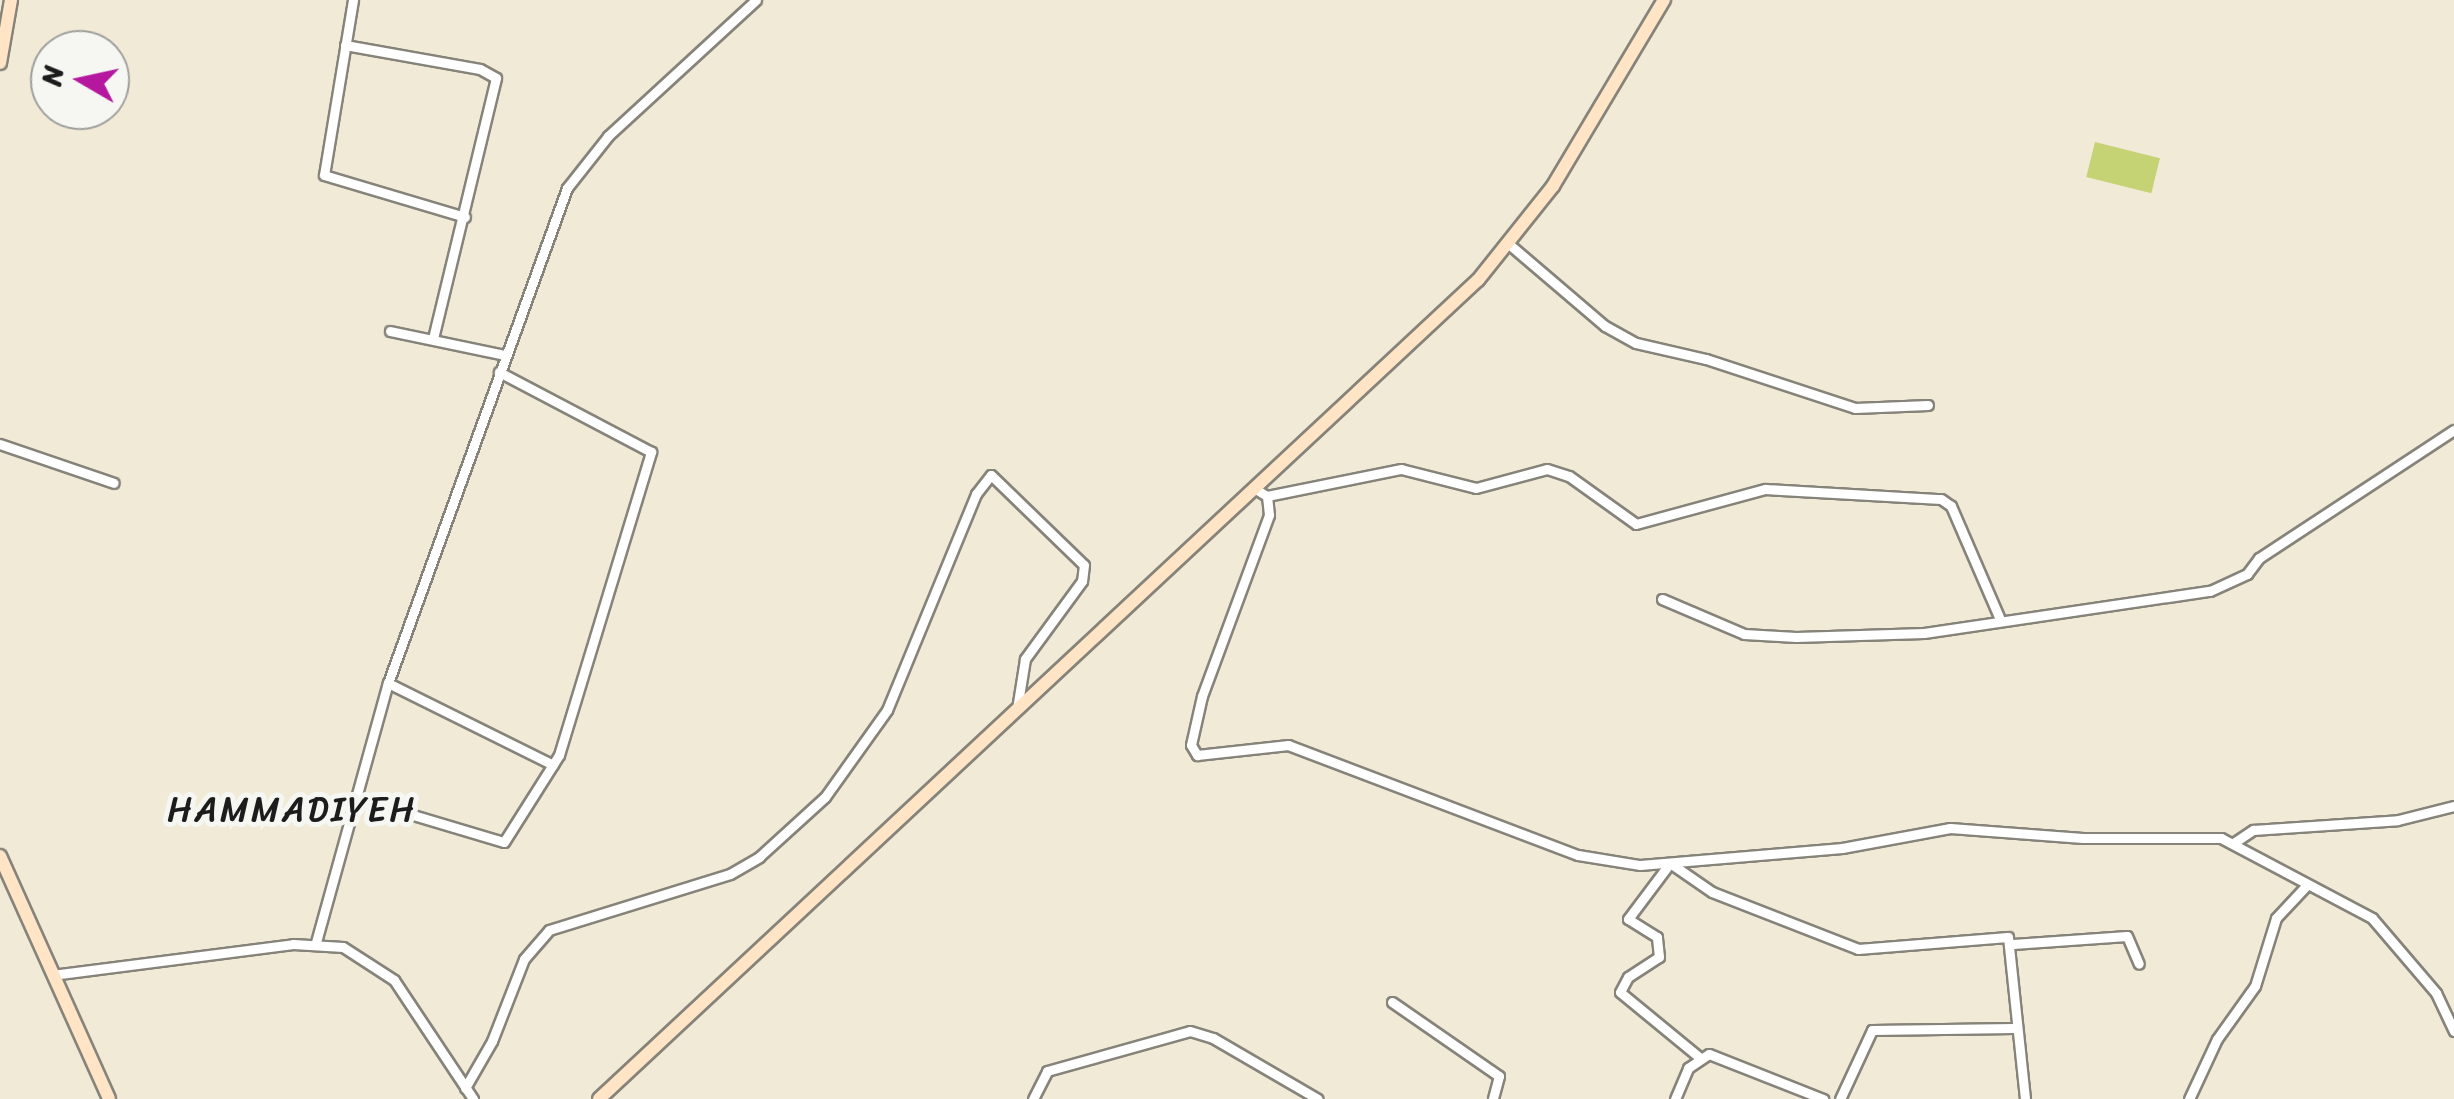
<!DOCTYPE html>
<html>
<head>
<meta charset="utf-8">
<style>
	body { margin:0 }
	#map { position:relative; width:2454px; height:1099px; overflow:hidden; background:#f1ead7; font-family:Sriracha,sans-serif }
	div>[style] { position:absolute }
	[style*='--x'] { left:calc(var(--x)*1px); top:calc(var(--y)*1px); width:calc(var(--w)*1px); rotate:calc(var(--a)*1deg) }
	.green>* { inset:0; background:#c6d375; transform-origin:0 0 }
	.roads { filter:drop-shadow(2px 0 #86837a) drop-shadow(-2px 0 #86837a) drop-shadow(0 2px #86837a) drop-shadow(0 -2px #86837a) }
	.street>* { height:9px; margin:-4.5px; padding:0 4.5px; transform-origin:4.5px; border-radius:4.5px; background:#fff }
	.secondary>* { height:12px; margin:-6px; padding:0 6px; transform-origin:6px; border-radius:6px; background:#ffe4c6 }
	span { translate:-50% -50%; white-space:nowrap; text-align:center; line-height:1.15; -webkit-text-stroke:10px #f6f6f2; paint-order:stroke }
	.quarter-label { font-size:35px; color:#1c1c1c; letter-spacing:2.5px }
	.north { position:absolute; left:30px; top:30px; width:100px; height:100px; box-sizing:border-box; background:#f6f6f2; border:2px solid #9f9f9c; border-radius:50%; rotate:279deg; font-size:28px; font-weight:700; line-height:40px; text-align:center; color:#1c1c1c }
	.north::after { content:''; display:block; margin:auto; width:35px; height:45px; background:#b5179e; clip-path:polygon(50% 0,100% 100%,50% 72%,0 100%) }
</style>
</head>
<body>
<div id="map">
	<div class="green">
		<i style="left:2095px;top:142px;width:67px;height:36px;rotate:14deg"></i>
	</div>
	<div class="roads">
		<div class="street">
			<i style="--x:353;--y:0;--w:177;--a:99.4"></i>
			<i style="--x:324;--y:175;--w:147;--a:16.6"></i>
			<i style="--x:345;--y:45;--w:137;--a:10.1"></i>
			<i style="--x:480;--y:69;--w:18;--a:29"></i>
			<i style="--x:496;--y:78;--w:268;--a:103.6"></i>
			<i style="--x:1510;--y:245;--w:125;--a:40.5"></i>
			<i style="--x:1605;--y:326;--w:35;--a:29"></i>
			<i style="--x:1636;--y:343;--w:72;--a:12.9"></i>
			<i style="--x:1706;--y:359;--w:157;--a:18.2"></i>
			<i style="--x:1855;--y:408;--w:73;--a:-2.4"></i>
			<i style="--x:390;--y:331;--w:117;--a:11.8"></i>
			<i style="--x:0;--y:444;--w:120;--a:18.9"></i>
			<i style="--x:1254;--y:488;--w:15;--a:32"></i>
			<i style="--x:1267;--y:496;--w:19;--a:84"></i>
			<i style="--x:1269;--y:515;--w:193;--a:110.3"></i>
			<i style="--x:1202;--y:696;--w:50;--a:102.7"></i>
			<i style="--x:1191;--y:745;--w:12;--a:59"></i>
			<i style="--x:1197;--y:755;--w:92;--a:-6.3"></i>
			<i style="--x:1288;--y:745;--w:310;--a:20.8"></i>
			<i style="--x:1578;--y:855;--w:63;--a:9.2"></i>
			<i style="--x:1640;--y:865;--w:203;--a:-4.8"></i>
			<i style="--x:1842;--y:848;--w:110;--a:-10.5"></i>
			<i style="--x:1950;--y:828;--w:133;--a:4.3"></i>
			<i style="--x:2083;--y:838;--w:138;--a:0"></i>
			<i style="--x:2221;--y:838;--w:171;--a:27.9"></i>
			<i style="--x:2372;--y:918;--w:99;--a:49.5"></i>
			<i style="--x:2436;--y:993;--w:42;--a:64.7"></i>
			<i style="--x:1267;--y:496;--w:137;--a:-11.4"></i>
			<i style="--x:1401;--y:469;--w:77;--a:14.2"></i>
			<i style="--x:1476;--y:488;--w:73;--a:-15"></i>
			<i style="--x:1547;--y:469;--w:23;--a:18"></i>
			<i style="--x:1569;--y:476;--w:82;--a:35.6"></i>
			<i style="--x:1636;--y:524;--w:134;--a:-15.2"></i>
			<i style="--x:1765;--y:489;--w:176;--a:3.3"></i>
			<i style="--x:1941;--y:499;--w:12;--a:35"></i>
			<i style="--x:1951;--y:506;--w:123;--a:66.6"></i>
			<i style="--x:1662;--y:599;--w:89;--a:23.1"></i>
			<i style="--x:1744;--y:634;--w:52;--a:3.3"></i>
			<i style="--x:1796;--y:637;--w:128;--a:-1.8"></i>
			<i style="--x:1924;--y:633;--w:289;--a:-8.4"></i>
			<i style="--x:2210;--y:591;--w:41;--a:-24.7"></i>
			<i style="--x:2247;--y:574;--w:20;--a:-53"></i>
			<i style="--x:2259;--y:558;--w:233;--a:-33.3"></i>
			<i style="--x:388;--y:683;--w:184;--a:26.4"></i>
			<i style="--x:356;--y:798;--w:154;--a:16.6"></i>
			<i style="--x:504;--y:842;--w:103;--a:-57.7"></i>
			<i style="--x:559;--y:755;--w:317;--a:-73.1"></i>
			<i style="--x:651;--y:452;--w:172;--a:-152.2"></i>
			<i style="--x:2235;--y:842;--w:22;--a:-34"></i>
			<i style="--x:2253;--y:830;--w:145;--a:-3.9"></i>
			<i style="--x:2398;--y:820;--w:58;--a:-14"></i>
			<i style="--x:316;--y:942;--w:269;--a:-74.5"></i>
			<i style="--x:388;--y:683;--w:526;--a:-70.12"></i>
			<i style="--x:567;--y:188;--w:66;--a:-51.7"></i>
			<i style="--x:608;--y:136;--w:201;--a:-42.6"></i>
			<i style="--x:2013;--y:944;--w:114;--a:-4"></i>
			<i style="--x:2127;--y:936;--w:30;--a:67"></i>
			<i style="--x:52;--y:975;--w:243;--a:-7.3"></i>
			<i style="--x:293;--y:944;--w:50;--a:3.4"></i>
			<i style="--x:343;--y:947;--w:61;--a:32.9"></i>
			<i style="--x:394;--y:980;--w:143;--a:56.4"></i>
			<i style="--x:1392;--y:1002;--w:130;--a:34.7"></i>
			<i style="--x:1499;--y:1076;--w:24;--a:105"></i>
			<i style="--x:1699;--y:1057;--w:102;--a:-140.6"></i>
			<i style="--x:1620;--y:992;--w:17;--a:-62"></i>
			<i style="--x:1628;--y:977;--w:37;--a:-33"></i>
			<i style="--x:1659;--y:957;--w:20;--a:-96"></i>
			<i style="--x:1657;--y:937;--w:34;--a:-148"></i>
			<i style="--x:1628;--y:919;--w:70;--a:-53.1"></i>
			<i style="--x:1670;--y:863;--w:51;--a:34.6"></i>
			<i style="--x:1712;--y:892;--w:157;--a:21.3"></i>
			<i style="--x:1858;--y:949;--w:150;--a:-4.6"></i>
			<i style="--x:2008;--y:937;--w:163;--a:84"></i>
			<i style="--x:465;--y:1088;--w:54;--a:-60.1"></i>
			<i style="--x:492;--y:1041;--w:88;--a:-68.7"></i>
			<i style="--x:524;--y:959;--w:38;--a:-49"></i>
			<i style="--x:549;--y:930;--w:189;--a:-17.2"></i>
			<i style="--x:730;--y:874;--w:34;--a:-30"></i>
			<i style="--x:759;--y:857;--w:89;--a:-42.3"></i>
			<i style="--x:825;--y:797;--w:107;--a:-54.5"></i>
			<i style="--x:887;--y:710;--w:234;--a:-67.6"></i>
			<i style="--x:976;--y:494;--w:24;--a:-52"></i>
			<i style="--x:991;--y:475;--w:129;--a:44.1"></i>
			<i style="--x:1084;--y:565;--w:16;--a:97"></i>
			<i style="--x:1082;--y:581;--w:97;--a:126.2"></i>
			<i style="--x:1025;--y:659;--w:51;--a:99.1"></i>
			<i style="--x:1033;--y:1099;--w:31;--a:-63"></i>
			<i style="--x:1047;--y:1071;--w:148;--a:-15.6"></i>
			<i style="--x:1190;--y:1031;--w:24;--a:17"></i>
			<i style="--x:1213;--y:1038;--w:121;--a:30.2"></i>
			<i style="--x:1675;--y:1099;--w:34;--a:-67"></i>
			<i style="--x:1688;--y:1068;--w:25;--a:-34"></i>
			<i style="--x:1709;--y:1054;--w:123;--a:21.5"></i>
			<i style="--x:1840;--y:1099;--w:76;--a:-65.1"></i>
			<i style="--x:1872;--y:1030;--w:142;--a:-0.8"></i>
			<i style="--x:2189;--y:1099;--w:66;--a:-65"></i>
			<i style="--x:2217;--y:1039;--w:65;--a:-54.4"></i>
			<i style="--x:2255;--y:986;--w:71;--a:-72.8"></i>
			<i style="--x:2276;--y:918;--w:42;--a:-46.9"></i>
		</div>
		<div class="secondary">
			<i style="--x:0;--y:63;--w:64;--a:-80.1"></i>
			<i style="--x:0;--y:856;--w:266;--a:65.8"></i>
			<i style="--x:599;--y:1099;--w:1201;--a:-42.98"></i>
			<i style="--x:1478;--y:280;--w:120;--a:-51.4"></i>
			<i style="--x:1553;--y:186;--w:217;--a:-59.2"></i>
		</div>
	</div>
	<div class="quarter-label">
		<span style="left:292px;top:809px">HAMMADIYEH</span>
	</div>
	<div class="north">N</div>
</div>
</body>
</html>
